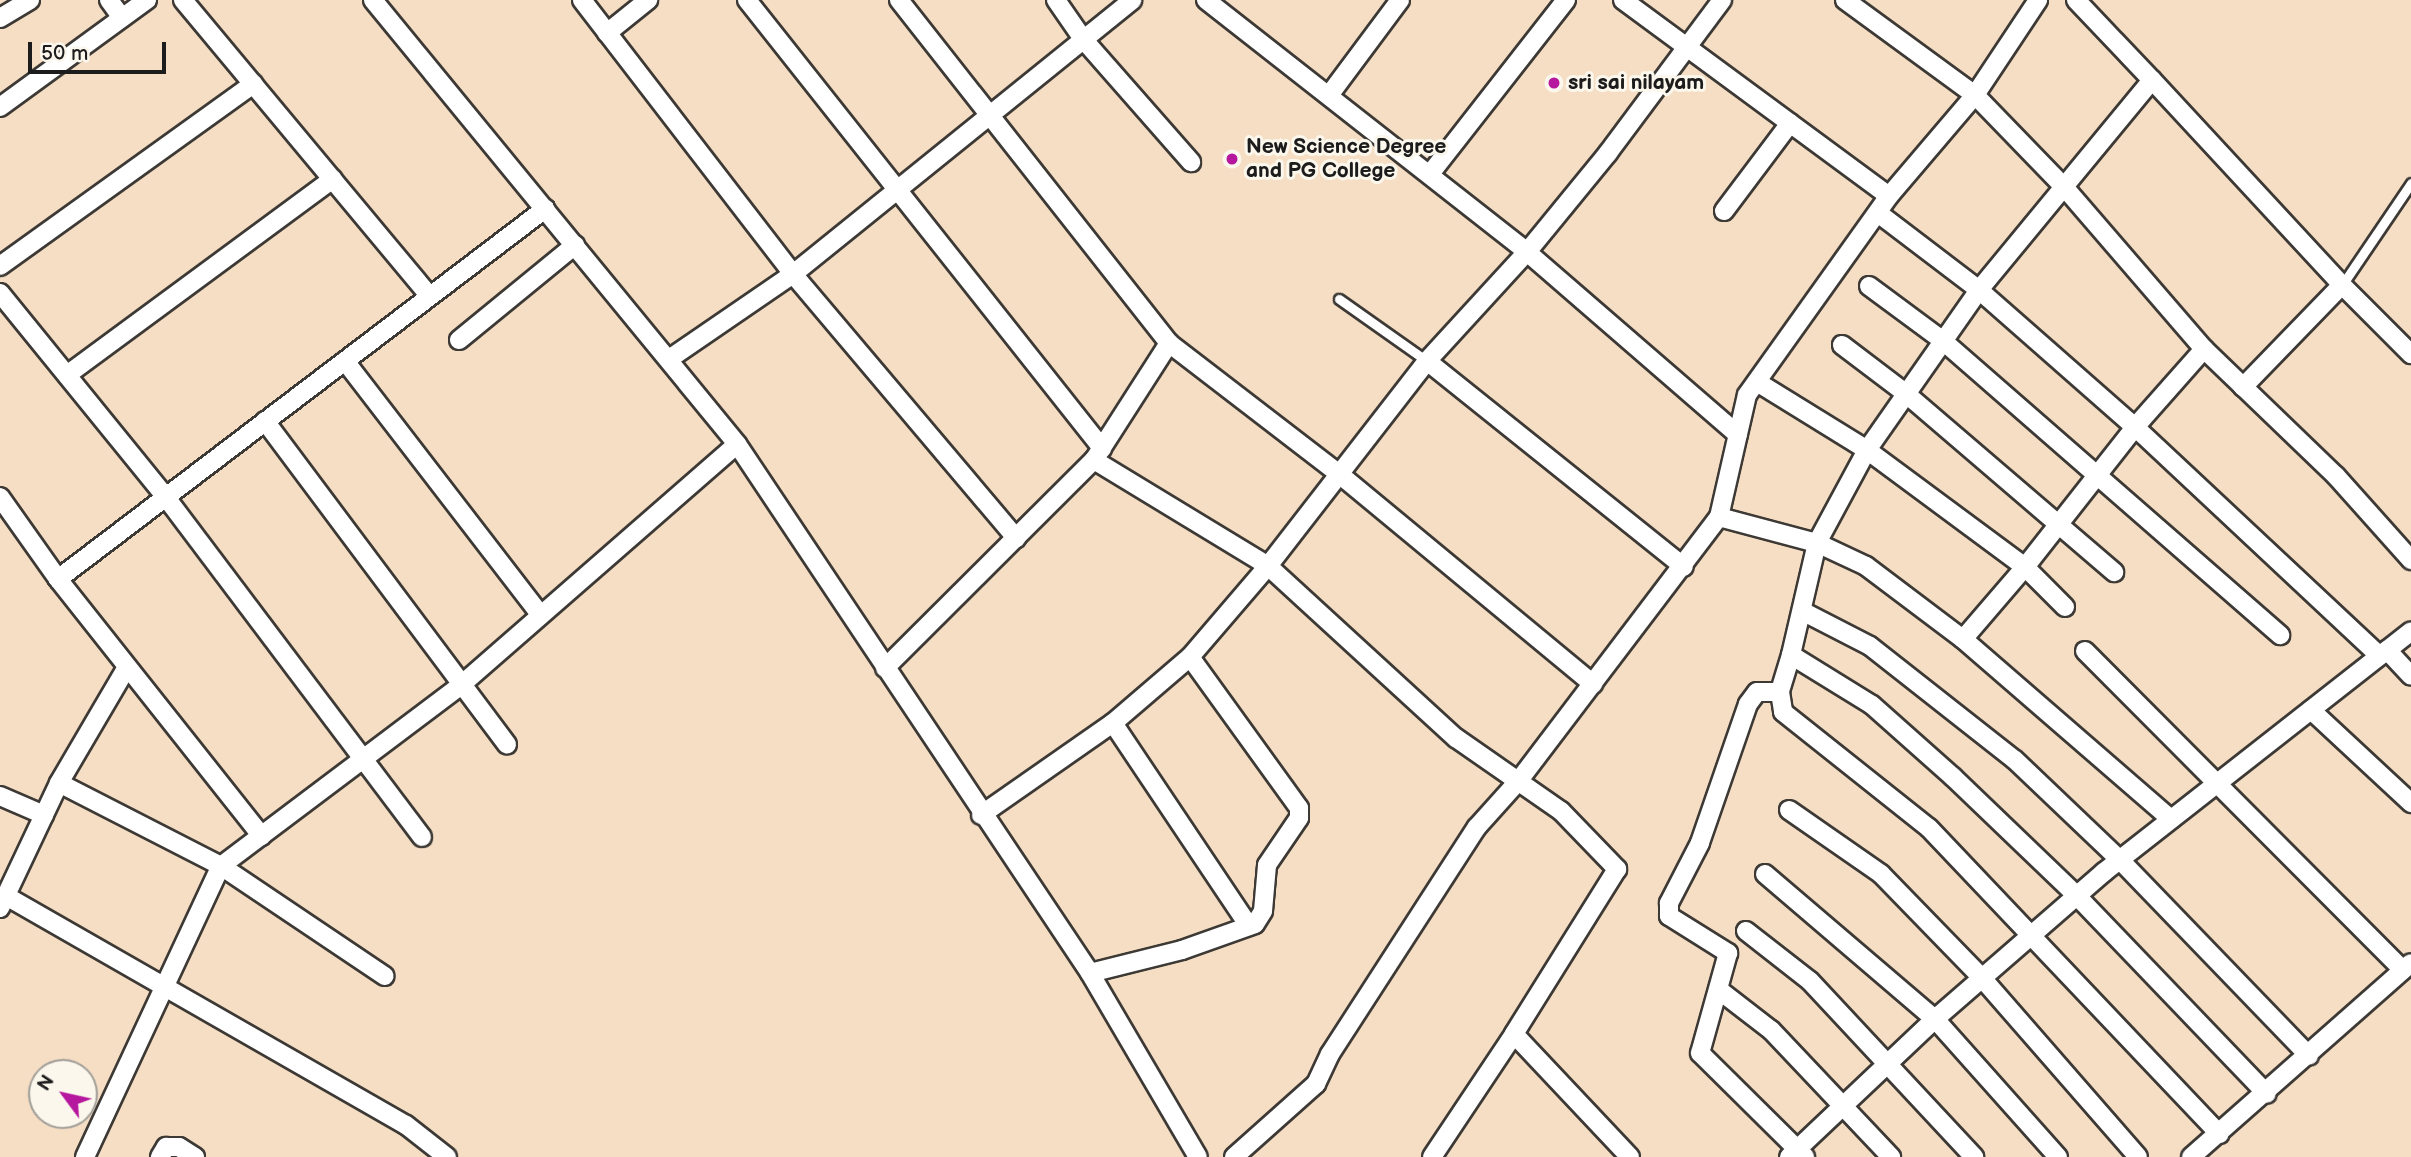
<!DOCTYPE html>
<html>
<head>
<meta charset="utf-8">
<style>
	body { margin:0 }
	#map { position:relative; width:2411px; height:1157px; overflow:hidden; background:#f5dec4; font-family:"Balsamiq Sans",sans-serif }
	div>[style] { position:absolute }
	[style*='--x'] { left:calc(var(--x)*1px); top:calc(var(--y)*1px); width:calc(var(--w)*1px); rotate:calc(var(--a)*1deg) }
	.roads { filter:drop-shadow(2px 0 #3d3935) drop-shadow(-2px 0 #3d3935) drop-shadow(0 2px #3d3935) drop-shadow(0 -2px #3d3935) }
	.service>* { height:9px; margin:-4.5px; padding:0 4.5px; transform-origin:4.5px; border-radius:4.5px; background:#fff }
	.minor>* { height:18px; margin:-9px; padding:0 9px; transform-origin:9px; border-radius:9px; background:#fff }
	.dots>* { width:19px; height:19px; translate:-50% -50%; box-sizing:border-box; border:4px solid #fbf7ec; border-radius:50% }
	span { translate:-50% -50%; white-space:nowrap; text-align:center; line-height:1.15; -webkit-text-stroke:6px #fbf7ec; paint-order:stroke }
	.poi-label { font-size:21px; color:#1c1c1c; font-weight:700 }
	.left { translate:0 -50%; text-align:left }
	.north { position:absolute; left:28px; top:1059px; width:70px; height:70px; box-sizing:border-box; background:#fbf7ec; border:2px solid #a29f99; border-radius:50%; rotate:303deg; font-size:19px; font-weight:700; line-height:28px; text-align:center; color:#1c1c1c }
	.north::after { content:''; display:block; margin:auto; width:24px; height:32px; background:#b5179e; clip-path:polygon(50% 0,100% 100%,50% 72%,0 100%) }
	.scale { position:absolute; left:28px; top:42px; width:138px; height:32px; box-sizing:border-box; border:4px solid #1c1c1c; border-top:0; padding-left:9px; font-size:21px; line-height:24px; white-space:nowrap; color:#1c1c1c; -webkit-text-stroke:5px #fbf7ec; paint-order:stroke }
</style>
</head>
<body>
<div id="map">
	<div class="roads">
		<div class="service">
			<i style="--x:2342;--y:285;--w:123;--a:-55.9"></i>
			<i style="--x:1339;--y:299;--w:108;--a:35.2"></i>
		</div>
		<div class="minor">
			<i style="--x:109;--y:0;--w:22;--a:54"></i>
			<i style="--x:183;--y:0;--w:384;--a:50.2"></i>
			<i style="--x:373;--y:0;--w:574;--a:50.65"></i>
			<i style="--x:737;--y:444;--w:636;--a:56.28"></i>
			<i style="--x:1090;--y:973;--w:213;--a:59.6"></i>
			<i style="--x:582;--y:0;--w:346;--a:52.4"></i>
			<i style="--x:793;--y:274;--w:346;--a:49.8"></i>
			<i style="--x:747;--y:0;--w:572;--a:51.61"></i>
			<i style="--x:899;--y:0;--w:437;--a:51.8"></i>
			<i style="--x:1169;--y:343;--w:213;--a:37.6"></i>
			<i style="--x:1338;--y:473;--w:331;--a:39.6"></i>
			<i style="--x:1056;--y:0;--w:47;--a:55.3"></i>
			<i style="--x:1083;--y:39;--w:164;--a:48.7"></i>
			<i style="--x:1206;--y:0;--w:408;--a:38.1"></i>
			<i style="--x:1527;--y:252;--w:279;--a:40.9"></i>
			<i style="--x:1623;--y:0;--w:330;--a:36.4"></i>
			<i style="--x:1889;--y:196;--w:133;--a:-49.6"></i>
			<i style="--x:1975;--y:95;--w:114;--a:-56.4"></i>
			<i style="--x:1845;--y:0;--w:161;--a:36.2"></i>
			<i style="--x:1975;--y:95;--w:129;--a:45.9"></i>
			<i style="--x:2065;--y:188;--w:213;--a:49.2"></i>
			<i style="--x:2204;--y:349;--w:183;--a:43.9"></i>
			<i style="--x:2336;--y:476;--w:113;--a:48.2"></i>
			<i style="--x:2076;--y:0;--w:110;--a:46.5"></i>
			<i style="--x:0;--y:18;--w:35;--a:-31"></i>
			<i style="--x:607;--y:33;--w:53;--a:-38.8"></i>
			<i style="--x:1330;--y:94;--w:117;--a:-53.3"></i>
			<i style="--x:0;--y:107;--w:182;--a:-36.1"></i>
			<i style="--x:1430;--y:174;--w:221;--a:-52"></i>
			<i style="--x:1724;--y:211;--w:110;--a:-53.1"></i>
			<i style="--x:1878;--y:213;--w:127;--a:37.3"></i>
			<i style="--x:1979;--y:290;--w:208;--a:41.3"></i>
			<i style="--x:2135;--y:427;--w:335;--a:43.1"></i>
			<i style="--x:0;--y:266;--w:312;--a:-35.7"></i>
			<i style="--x:2342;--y:285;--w:98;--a:45"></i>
			<i style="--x:1869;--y:286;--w:91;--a:36.5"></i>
			<i style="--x:1942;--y:340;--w:449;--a:41.1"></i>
			<i style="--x:0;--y:293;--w:262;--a:50.9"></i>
			<i style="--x:165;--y:496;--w:427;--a:53"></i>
			<i style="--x:459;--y:340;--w:150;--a:-39.3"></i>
			<i style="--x:1842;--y:345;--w:78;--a:37.2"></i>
			<i style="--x:1904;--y:392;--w:277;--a:40.6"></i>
			<i style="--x:669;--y:359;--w:150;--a:-34.4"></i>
			<i style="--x:793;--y:274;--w:436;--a:-38.9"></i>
			<i style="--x:345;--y:361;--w:319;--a:52.4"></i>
			<i style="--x:1427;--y:361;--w:329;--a:38.7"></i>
			<i style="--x:67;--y:375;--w:330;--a:-36.4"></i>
			<i style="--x:1757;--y:382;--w:129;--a:31.7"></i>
			<i style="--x:1867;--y:450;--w:197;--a:36.5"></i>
			<i style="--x:2025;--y:567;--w:95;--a:130.7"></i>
			<i style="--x:1963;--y:639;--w:275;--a:40.9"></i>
			<i style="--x:2243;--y:387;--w:142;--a:-45.9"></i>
			<i style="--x:2342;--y:285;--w:280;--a:-132.8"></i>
			<i style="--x:2152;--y:80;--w:272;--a:129.5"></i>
			<i style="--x:1979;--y:290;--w:195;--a:125"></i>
			<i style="--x:1867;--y:450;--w:106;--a:118.3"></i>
			<i style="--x:1817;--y:543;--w:115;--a:103.1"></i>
			<i style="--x:1791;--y:655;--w:95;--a:31.7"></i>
			<i style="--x:1872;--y:705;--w:108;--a:41.6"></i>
			<i style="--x:1953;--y:777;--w:172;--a:43.8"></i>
			<i style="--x:2077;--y:896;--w:274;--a:46.2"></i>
			<i style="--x:265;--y:421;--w:404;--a:53.2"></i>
			<i style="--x:1094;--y:460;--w:204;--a:31.3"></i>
			<i style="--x:1268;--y:566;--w:255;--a:42.5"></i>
			<i style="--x:1456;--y:738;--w:128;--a:34.8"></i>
			<i style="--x:1561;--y:811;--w:81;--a:46"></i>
			<i style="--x:1617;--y:869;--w:195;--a:122"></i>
			<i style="--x:0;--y:497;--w:100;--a:54.7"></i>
			<i style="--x:58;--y:579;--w:328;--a:51.6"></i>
			<i style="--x:1719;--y:517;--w:101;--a:14.9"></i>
			<i style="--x:1817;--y:543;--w:54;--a:25.1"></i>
			<i style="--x:1866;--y:566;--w:121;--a:37"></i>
			<i style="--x:58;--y:579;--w:612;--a:-37.23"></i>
			<i style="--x:2065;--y:607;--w:57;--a:-135"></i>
			<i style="--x:2025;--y:567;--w:178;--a:-51.8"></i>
			<i style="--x:2135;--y:427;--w:104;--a:-48.5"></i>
			<i style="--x:1802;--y:611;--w:76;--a:27.2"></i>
			<i style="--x:1870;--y:646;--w:184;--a:38.2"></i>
			<i style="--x:2015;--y:760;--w:145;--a:43.6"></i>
			<i style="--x:2120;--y:860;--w:272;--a:46"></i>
			<i style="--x:2387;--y:650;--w:35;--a:47"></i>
			<i style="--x:2085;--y:651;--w:450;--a:45.1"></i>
			<i style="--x:1791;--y:655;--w:39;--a:107"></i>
			<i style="--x:1780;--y:692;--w:20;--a:81"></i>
			<i style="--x:1783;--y:712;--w:186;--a:38.5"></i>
			<i style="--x:1929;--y:828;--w:422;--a:46.5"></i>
			<i style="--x:885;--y:668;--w:295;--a:-44.9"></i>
			<i style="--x:1094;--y:460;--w:139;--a:-57.3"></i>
			<i style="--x:1780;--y:692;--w:23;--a:180"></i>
			<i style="--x:1757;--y:692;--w:15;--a:127"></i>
			<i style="--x:1748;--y:704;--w:147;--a:109.1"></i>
			<i style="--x:1700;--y:843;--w:68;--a:117.3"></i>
			<i style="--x:1669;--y:903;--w:13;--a:90"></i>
			<i style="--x:1669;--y:916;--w:70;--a:32.1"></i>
			<i style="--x:1728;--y:953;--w:104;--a:105.6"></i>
			<i style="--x:1700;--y:1053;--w:148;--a:44.7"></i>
			<i style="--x:2311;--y:710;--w:137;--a:42.9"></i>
			<i style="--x:1113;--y:723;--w:244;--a:56.2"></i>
			<i style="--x:59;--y:783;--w:182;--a:27.1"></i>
			<i style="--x:221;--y:866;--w:197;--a:33.9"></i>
			<i style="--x:0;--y:796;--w:48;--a:23.4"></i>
			<i style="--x:1789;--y:810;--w:112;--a:34.8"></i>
			<i style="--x:1881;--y:874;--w:145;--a:45.8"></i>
			<i style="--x:1982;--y:978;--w:237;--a:48.9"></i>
			<i style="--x:981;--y:815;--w:161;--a:-34.9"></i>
			<i style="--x:1113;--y:723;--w:101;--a:-40.6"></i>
			<i style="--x:1190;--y:657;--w:120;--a:-49.4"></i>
			<i style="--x:1268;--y:566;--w:259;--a:-52.2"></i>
			<i style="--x:1427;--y:361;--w:148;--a:-47.5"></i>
			<i style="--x:1527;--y:252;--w:128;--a:-50.7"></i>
			<i style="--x:1608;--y:153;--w:191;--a:-53.3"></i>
			<i style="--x:1765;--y:874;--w:223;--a:40.5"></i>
			<i style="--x:1935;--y:1019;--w:185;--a:48.3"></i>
			<i style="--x:6;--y:896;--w:461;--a:29.8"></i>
			<i style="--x:406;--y:1125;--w:52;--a:38"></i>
			<i style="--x:0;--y:908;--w:138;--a:-64.7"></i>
			<i style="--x:59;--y:783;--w:134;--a:-59.6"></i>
			<i style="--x:1746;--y:931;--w:81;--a:38"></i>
			<i style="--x:1810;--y:981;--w:241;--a:47"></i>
			<i style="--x:1090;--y:973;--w:95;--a:-14"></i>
			<i style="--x:1182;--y:950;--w:77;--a:-19.6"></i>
			<i style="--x:1255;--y:924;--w:15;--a:-58"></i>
			<i style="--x:1263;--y:911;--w:46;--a:-85"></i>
			<i style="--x:1267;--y:865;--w:57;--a:-55.8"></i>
			<i style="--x:1299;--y:818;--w:10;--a:-90"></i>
			<i style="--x:1299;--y:808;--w:186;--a:-125.8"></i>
			<i style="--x:1719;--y:990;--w:66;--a:37.6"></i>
			<i style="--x:1771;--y:1030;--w:175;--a:46.6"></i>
			<i style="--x:85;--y:1157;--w:321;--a:-65"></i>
			<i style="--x:221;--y:866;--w:301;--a:-37"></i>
			<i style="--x:461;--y:685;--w:366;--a:-41.1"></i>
			<i style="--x:160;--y:1157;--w:12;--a:-59"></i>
			<i style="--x:166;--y:1147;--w:13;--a:0"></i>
			<i style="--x:179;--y:1147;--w:19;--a:32"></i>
			<i style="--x:1234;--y:1157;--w:110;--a:-41.7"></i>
			<i style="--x:1316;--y:1084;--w:33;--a:-65"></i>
			<i style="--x:1330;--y:1054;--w:270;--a:-57.1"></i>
			<i style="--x:1477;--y:827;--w:64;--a:-48.1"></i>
			<i style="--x:1520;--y:779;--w:329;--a:-52.8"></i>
			<i style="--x:1719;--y:517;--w:125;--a:-77.1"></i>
			<i style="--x:1747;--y:395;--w:244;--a:-54.5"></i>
			<i style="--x:1432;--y:1157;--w:148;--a:-56.3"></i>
			<i style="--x:1514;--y:1034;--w:169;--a:46.7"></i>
			<i style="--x:1789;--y:1157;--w:201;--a:-43.4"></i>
			<i style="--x:1935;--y:1019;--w:224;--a:-41"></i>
			<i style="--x:2104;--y:872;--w:390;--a:-38.1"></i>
			<i style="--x:2191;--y:1157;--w:293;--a:-41.4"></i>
		</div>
	</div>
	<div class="dots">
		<i style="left:1554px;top:83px;background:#b5179e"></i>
		<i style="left:1232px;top:159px;background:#b5179e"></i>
	</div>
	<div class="poi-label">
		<span class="left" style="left:1568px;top:83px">sri sai nilayam</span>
		<span class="left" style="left:1246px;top:159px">New Science Degree<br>and PG College</span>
	</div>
	<div class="north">N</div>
	<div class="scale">50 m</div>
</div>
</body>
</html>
